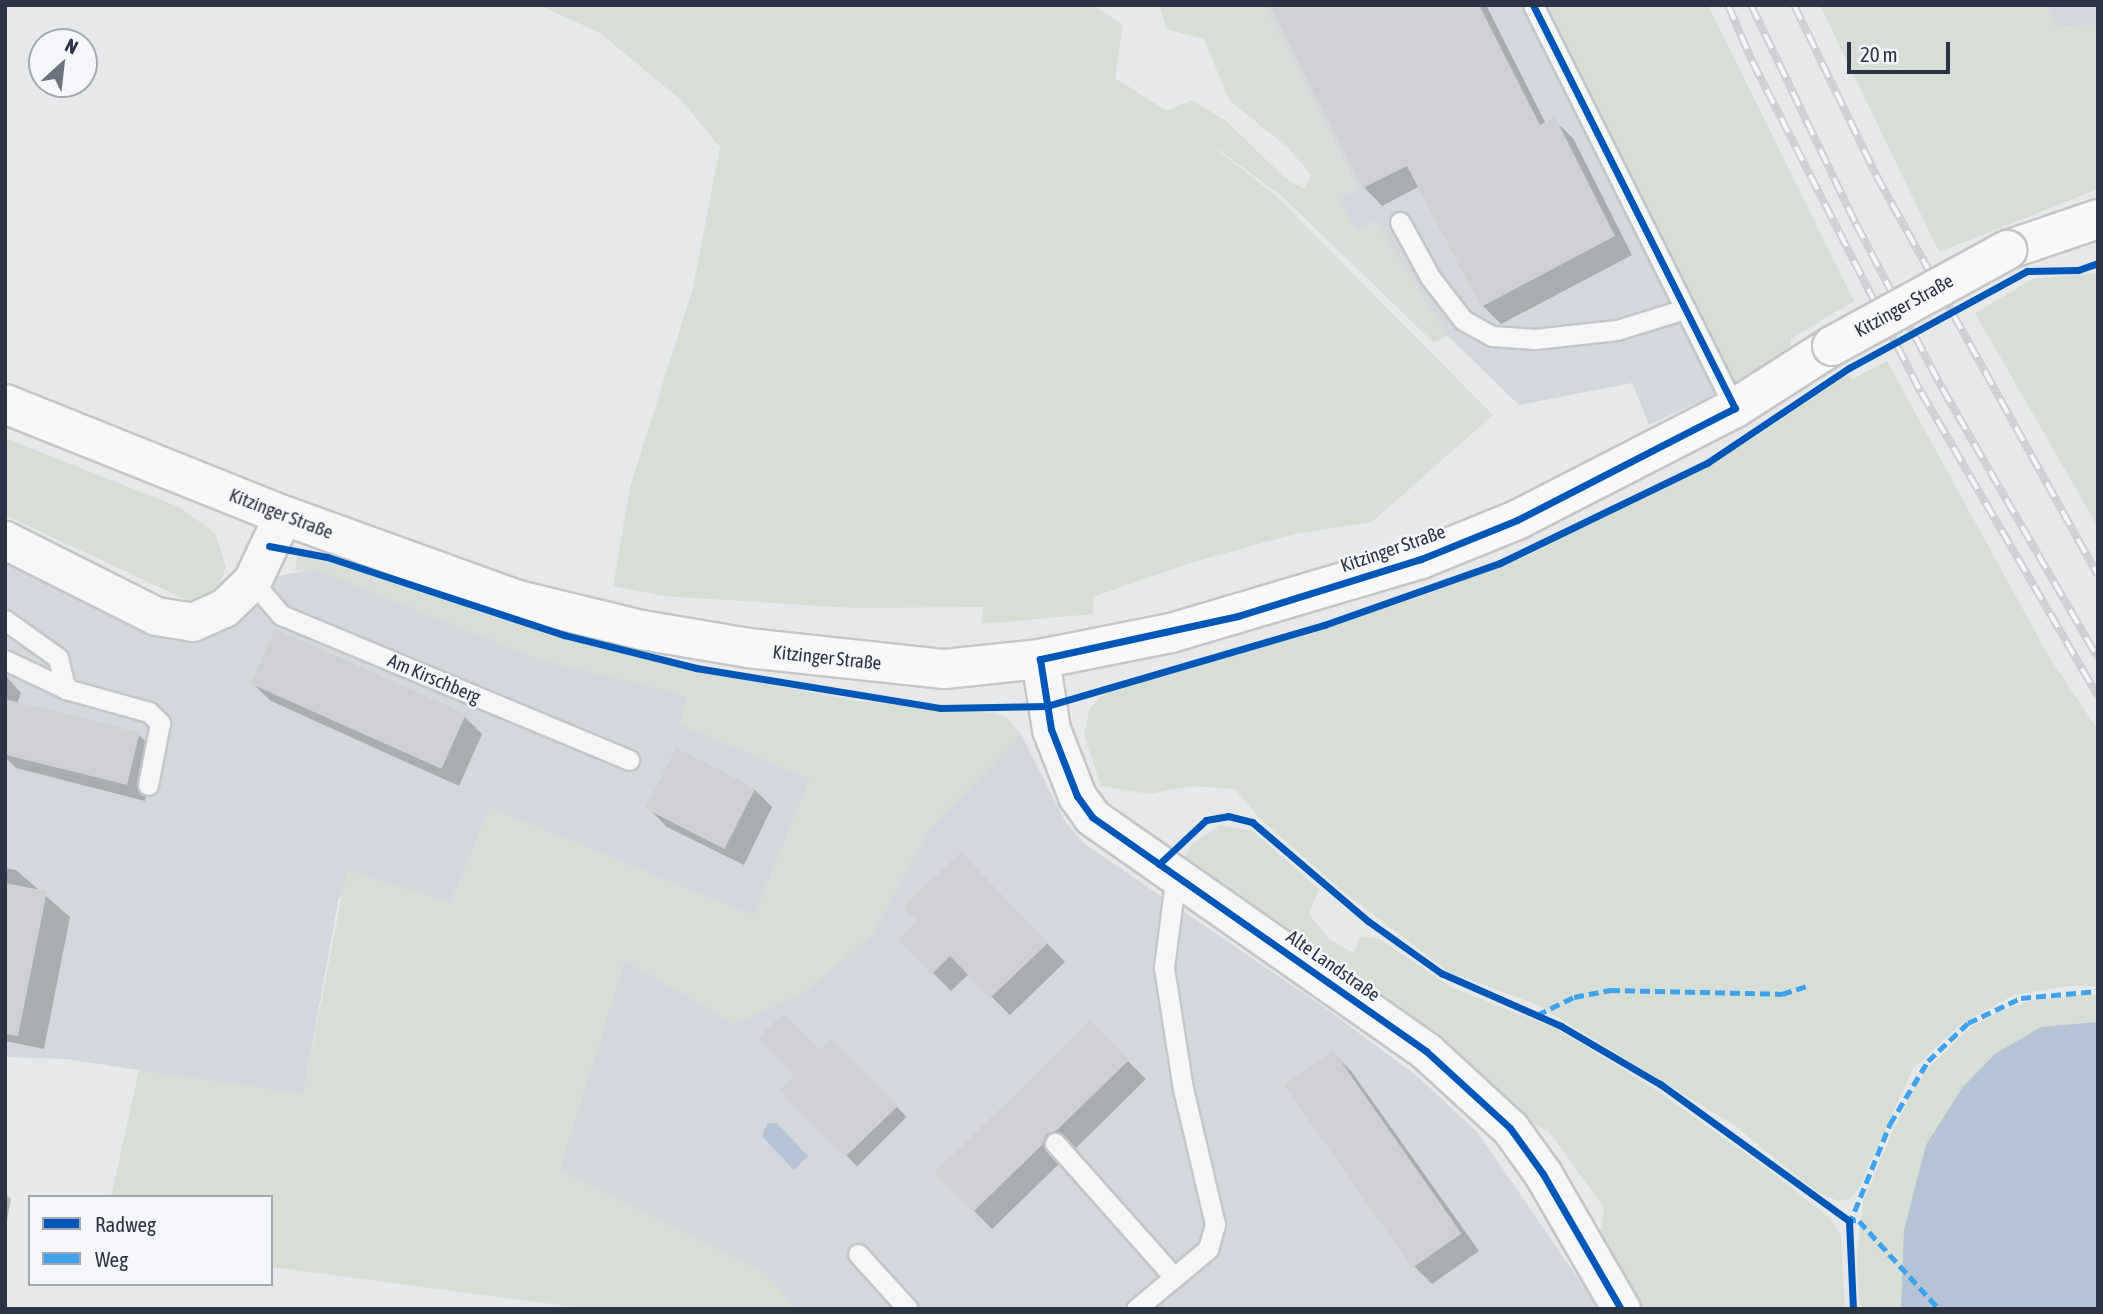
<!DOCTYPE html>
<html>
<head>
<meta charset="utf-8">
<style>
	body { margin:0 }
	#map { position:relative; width:2103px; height:1314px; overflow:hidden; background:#e6e8ea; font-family:"Asap Condensed",sans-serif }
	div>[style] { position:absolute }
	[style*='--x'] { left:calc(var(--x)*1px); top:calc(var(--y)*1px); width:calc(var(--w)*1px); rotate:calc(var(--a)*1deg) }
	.built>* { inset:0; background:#d4d7dd }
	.green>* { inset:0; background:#d6ded6 }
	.water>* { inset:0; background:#b4c4d5 }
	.shadow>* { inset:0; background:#0003; transform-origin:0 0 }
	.building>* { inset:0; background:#ced0d3; transform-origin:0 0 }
	.roads { filter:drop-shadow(2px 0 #c4c6c8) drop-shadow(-2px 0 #c4c6c8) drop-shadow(0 2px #c4c6c8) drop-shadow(0 -2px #c4c6c8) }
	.lane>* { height:19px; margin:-9.5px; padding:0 9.5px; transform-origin:9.5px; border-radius:9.5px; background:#f5f6f7 }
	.street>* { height:37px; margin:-18.5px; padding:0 18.5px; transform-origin:18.5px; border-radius:18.5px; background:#f5f6f7 }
	.secondary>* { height:38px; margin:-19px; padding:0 19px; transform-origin:19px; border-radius:19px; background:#f8f8f8 }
	.rail>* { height:8px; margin-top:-4px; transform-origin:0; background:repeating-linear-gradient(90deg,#f4f6f9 0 16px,#cecfd2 0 32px); box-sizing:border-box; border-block:2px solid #cecfd2 }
	.bridges { filter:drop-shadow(2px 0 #c4c6c8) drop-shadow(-2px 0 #c4c6c8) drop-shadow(0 2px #c4c6c8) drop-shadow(0 -2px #c4c6c8) }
	.secondary-bridge>* { height:38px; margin:-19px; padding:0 19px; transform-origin:19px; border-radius:19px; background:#f8f8f8 }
	.quiet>* { height:5px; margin-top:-2.5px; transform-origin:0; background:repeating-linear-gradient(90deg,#3ea3ec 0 10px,transparent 0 15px) }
	.cycleway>* { height:7px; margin:-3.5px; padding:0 3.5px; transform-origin:3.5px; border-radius:3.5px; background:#0057b8 }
	span { translate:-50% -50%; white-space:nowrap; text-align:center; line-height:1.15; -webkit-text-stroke:5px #f4f6f9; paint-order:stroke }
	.street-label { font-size:19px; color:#2b3445 }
	.frame { position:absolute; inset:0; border:7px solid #2b3445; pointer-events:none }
	.legend { position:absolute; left:28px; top:1195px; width:245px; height:91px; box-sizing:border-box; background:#f4f6f9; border:2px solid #a4a8b1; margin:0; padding:9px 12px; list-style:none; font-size:21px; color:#2b3445 }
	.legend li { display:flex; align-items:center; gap:14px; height:35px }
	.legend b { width:35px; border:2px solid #a4a8b1 }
	.north { position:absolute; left:28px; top:28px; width:70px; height:70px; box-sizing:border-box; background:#f4f6f9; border:2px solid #a4a8b1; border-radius:50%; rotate:27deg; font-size:19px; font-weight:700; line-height:28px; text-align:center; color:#2b3445 }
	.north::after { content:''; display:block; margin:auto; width:24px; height:32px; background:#6c737f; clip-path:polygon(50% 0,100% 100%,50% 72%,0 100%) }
	.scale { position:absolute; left:1847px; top:42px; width:103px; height:32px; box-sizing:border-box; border:4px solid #2b3445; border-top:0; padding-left:9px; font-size:21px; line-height:24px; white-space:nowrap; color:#2b3445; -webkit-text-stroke:5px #f4f6f9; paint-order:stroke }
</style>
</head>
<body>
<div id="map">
	<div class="built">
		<i style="clip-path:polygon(1264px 5px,1526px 5px,1720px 392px,1649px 425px,1632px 383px,1519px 405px,1448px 336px,1375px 221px,1357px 231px,1338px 199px,1357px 188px)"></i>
		<i style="clip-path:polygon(2046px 5px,2098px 5px,2098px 25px,2055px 27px)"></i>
		<i style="clip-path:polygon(5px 533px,189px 610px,254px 581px,314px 569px,688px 697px,680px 724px,810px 779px,754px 916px,490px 808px,451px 902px,339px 897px,303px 1095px,66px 1059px,5px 1057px)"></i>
		<i style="clip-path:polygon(1021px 734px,1066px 823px,1086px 845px,1321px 1005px,1417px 1076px,1478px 1133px,1599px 1309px,798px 1309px,764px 1272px,559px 1169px,625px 960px,735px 1024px,872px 935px,928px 830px)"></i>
	</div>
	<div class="green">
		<i style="clip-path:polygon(539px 5px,1093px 5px,1123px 25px,1115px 78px,1167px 111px,1192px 100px,1226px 121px,1284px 177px,1304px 189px,1311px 175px,1288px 148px,1229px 100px,1204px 39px,1166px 29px,1160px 5px,1264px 5px,1357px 189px,1339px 200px,1357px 230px,1375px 221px,1448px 336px,1434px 343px,1282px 196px,1198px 135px,1276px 196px,1493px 415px,1372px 522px,1295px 534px,1190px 563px,1093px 597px,1093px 614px,981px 624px,983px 607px,855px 608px,663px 596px,613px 586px,630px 487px,693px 288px,720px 147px,680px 99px,600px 33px)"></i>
		<i style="clip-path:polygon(1537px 5px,1708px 5px,1854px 301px,1791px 339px,1791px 349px,1730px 387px)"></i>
		<i style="clip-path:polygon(1820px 5px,2046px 5px,2055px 27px,2098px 25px,2098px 189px,1939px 252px)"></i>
		<i style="clip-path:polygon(2098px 273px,2098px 527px,1975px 313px,2033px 279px)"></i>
		<i style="clip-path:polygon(1887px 361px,2049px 657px,2098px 730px,2098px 987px,2075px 985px,2014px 995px,1962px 1023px,1912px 1070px,1858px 1190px,1849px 1199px,1838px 1201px,1815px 1191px,1734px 1125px,1538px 1005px,1449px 972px,1345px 893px,1260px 819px,1235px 789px,1192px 786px,1149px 794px,1101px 786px,1084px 735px,1089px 710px,1101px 696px,1139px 680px,1408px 601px,1525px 557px,1749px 441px,1846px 375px,1853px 379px)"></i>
		<i style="clip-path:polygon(5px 438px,179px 507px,215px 533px,226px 567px,216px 593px,205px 599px,187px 600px,5px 515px)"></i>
		<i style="clip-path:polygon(298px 554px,328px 557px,561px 637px,697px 671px,859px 701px,992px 713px,1006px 717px,1021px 734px,928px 830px,872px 935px,805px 992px,735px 1024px,625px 961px,560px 1169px,764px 1272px,798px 1309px,590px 1309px,271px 1267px,271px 1197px,111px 1197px,139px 1070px,303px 1094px,347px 870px,451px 902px,490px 808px,754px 916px,810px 779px,679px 724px,688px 696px,537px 659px,314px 569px,295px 571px)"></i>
		<i style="clip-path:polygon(1220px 825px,1253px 831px,1319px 889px,1309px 914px,1330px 940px,1354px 953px,1360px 936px,1379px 939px,1453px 988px,1557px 1029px,1653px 1088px,1769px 1170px,1830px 1218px,1841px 1236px,1845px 1309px,1638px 1309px,1599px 1244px,1604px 1208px,1548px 1130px,1510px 1118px,1184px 859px,1192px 844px)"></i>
		<i style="clip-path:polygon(2089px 994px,2098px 995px,2098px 1309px,1860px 1309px,1857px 1256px,1863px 1201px,1895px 1126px,1923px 1073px,1972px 1026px,2003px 1010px,2028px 1001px)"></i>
	</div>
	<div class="water">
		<i style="clip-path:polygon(2098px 1022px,2098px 1309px,1901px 1309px,1904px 1230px,1926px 1145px,1962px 1088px,1995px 1054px,2041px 1027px)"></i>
		<i style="clip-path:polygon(777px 1123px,808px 1156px,794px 1170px,762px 1136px,767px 1124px)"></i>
	</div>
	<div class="shadow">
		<i style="clip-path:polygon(1272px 5px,1486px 5px,1546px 124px,1554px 120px,1573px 138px,1632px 255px,1501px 324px,1483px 306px,1420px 186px,1382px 206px,1364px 187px)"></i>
		<i style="clip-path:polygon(5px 675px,21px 693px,17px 704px,139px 735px,157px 753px,145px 801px,16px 768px,5px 757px)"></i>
		<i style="clip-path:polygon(252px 683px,464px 716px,482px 734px,459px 786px,271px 701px)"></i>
		<i style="clip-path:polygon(754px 789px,772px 807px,744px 865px,667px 827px,649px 809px)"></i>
		<i style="clip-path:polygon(5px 868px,16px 870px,70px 917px,44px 1049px,5px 1041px)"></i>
		<i style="clip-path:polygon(979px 872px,1065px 962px,1010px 1015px,969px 974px,951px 991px,933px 973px,920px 921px)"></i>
		<i style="clip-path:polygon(1090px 1023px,1146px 1079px,1075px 1149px,1064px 1152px,1061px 1162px,992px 1229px,937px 1173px)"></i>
		<i style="left:831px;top:1041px;width:107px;height:70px;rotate:45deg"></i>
		<i style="clip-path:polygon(1333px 1053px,1351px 1071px,1479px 1251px,1432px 1284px,1414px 1266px,1286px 1086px)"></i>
		<i style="clip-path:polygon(5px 1193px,11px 1199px,5px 1231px)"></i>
	</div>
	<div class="building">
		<i style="clip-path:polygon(1270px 5px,1479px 5px,1540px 125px,1555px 117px,1615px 236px,1481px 307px,1407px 166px,1363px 188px)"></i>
		<i style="left:275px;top:629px;width:209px;height:60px;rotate:24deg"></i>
		<i style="left:5px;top:699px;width:139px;height:54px;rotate:14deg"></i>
		<i style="left:676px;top:748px;width:89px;height:68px;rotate:27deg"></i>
		<i style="clip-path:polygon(961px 852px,1048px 943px,990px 998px,950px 956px,932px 974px,898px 939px,917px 921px,903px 907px)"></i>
		<i style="clip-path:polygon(5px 883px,47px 891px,18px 1036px,5px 1034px)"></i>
		<i style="clip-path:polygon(784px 1013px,820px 1050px,831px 1038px,898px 1106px,845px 1157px,779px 1090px,794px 1075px,758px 1038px)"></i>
		<i style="clip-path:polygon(1090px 1021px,1129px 1060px,1056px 1131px,1046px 1134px,1043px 1144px,973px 1212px,934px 1173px)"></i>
		<i style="left:1333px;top:1050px;width:224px;height:60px;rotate:55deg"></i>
	</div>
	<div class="roads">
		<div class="lane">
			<i style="--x:1533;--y:5;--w:451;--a:63.4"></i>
			<i style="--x:1400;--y:222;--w:63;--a:61.4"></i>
			<i style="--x:1430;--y:277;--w:54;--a:52.5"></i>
			<i style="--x:1463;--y:320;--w:33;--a:29"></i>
			<i style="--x:1492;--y:336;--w:43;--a:4"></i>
			<i style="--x:1535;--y:339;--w:82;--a:-6.3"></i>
			<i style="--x:1617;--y:330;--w:71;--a:-17.2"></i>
			<i style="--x:252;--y:581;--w:45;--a:49.5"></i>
			<i style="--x:281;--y:615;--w:377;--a:22.6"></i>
			<i style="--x:5;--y:620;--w:65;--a:35.6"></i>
			<i style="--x:58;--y:658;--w:32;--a:76"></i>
			<i style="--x:66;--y:689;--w:86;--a:15.5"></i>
			<i style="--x:149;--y:712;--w:16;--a:45"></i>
			<i style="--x:160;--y:723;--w:63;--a:101"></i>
			<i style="--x:5;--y:660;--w:68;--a:25.4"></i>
			<i style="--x:1055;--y:1143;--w:179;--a:48.4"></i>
			<i style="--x:858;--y:1254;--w:74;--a:47.7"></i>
			<i style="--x:1136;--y:1309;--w:94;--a:-39.8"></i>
			<i style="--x:1208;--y:1249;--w:26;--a:-74"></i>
			<i style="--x:1215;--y:1224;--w:139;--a:-103.3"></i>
			<i style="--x:1183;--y:1089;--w:123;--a:-98.9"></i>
			<i style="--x:1164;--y:967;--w:93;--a:-82.6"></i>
		</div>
		<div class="street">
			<i style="--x:5;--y:540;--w:169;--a:26.7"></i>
			<i style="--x:156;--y:616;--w:36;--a:9"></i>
			<i style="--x:192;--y:622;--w:35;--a:-24"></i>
			<i style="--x:224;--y:608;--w:39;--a:-44"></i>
			<i style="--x:252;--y:581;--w:73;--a:-64.8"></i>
			<i style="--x:1040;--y:659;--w:71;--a:81.1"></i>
			<i style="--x:1051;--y:729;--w:72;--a:68.8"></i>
			<i style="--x:1077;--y:796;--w:26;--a:54"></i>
			<i style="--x:1092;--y:817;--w:408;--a:35"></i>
			<i style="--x:1426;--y:1051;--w:114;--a:42.5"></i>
			<i style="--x:1510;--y:1128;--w:57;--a:54.3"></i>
			<i style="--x:1543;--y:1174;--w:156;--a:60"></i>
		</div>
		<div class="secondary">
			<i style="--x:2007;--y:250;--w:96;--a:-18.8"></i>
			<i style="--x:5;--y:404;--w:299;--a:21.8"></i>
			<i style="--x:283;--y:515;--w:250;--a:19.9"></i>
			<i style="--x:518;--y:600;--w:128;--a:13.6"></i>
			<i style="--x:642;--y:630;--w:108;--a:9.6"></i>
			<i style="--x:748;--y:648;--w:198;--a:6.1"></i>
			<i style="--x:945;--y:669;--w:96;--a:-6"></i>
			<i style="--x:1040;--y:659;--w:134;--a:-11.2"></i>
			<i style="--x:1171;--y:633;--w:261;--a:-16.5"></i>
			<i style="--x:1421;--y:559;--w:104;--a:-22.1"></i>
			<i style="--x:1517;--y:520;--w:245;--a:-27.2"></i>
			<i style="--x:1735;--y:408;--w:115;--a:-32.6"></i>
		</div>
	</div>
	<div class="rail">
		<i style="--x:1728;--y:5;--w:61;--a:66.8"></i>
		<i style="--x:1752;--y:61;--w:372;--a:63"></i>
		<i style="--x:1921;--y:392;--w:352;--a:59.8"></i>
		<i style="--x:1751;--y:5;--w:243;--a:64.4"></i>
		<i style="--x:1856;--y:224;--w:185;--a:62.3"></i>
		<i style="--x:1942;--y:388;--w:312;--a:60"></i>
		<i style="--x:1794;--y:5;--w:189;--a:64.2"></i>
		<i style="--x:1876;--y:175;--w:457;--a:61"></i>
	</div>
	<div class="bridges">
		<div class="secondary-bridge">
			<i style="--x:1832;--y:346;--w:200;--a:-28.7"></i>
		</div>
	</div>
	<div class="quiet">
		<i style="--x:1537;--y:1015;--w:41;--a:-25.9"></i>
		<i style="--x:1574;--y:997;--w:37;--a:-11"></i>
		<i style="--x:1610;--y:990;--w:172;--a:1.3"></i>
		<i style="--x:1782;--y:994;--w:25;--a:-18"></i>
		<i style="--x:1846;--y:1219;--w:13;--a:9"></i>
		<i style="--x:1859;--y:1221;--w:119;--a:47.7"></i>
		<i style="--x:1849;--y:1225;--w:109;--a:-67.9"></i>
		<i style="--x:1890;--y:1124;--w:74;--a:-58.9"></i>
		<i style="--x:1928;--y:1061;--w:55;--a:-43.5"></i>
		<i style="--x:1968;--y:1023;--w:59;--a:-25.3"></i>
		<i style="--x:2021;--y:998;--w:77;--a:-5.2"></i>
	</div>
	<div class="cycleway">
		<i style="--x:1533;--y:5;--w:451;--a:63.4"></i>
		<i style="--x:1735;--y:408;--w:245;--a:152.8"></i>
		<i style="--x:1517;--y:520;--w:104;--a:157.9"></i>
		<i style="--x:1421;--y:559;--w:192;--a:162.7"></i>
		<i style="--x:1238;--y:616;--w:203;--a:167.7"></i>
		<i style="--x:1040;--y:659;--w:71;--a:81.1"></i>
		<i style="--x:1051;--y:729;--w:72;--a:68.8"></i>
		<i style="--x:1077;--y:796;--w:26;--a:54"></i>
		<i style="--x:1092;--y:817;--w:408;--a:35"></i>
		<i style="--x:1426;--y:1051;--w:114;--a:42.5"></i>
		<i style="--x:1510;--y:1128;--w:57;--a:54.3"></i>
		<i style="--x:1543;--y:1174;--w:156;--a:60"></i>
		<i style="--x:269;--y:546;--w:59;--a:10.7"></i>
		<i style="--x:327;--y:557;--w:250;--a:18.2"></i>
		<i style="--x:564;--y:635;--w:136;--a:14"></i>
		<i style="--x:696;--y:668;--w:247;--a:9.3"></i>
		<i style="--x:940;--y:708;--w:107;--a:-1.1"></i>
		<i style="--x:1047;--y:706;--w:289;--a:-16.3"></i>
		<i style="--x:1324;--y:625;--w:187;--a:-19.4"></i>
		<i style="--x:1500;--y:563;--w:230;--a:-25.8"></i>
		<i style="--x:1707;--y:463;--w:171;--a:-33.8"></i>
		<i style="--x:1849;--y:368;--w:203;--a:-28.6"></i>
		<i style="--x:2027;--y:271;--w:51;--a:-1.1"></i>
		<i style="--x:2078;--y:270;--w:21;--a:-19"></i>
		<i style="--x:1159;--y:864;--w:64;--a:-43.1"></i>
		<i style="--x:1206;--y:820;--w:22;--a:-10"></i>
		<i style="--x:1228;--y:816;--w:25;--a:14"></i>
		<i style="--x:1252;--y:822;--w:153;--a:40.5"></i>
		<i style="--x:1368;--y:921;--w:90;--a:35.5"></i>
		<i style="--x:1441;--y:973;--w:131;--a:23.8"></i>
		<i style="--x:1561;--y:1026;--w:115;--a:30.4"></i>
		<i style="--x:1660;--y:1084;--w:233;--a:35.9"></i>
		<i style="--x:1849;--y:1221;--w:88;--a:87.4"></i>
	</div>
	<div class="street-label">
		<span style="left:1904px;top:306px;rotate:-29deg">Kitzinger Straße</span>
		<span style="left:281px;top:514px;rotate:21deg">Kitzinger Straße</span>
		<span style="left:1393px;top:549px;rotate:-19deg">Kitzinger Straße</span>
		<span style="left:827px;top:658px;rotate:6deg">Kitzinger Straße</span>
		<span style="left:434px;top:679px;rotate:23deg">Am Kirschberg</span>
		<span style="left:1333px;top:966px;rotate:35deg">Alte Landstraße</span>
	</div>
	<div class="frame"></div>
	<ul class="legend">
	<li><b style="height:9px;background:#0057b8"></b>Radweg</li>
	<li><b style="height:9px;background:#3ea3ec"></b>Weg</li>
	</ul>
	<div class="north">N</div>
	<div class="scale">20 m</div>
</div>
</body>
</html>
